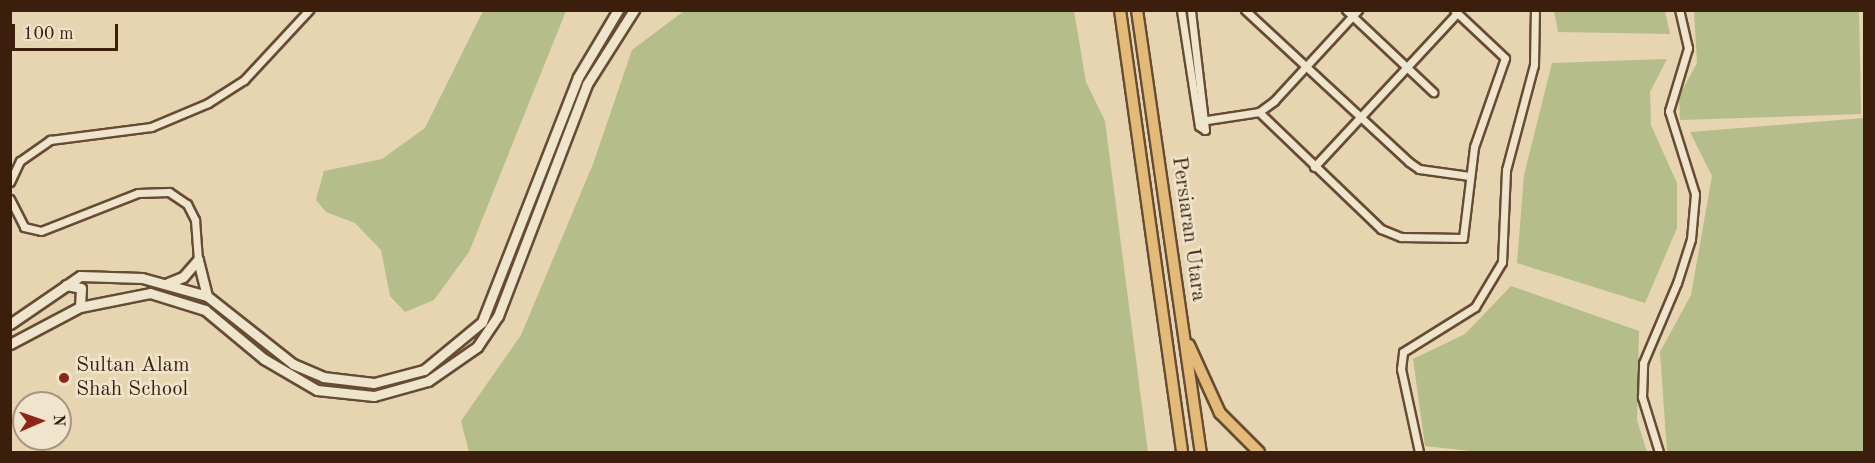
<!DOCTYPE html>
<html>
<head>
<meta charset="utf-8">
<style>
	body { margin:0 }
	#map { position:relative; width:1875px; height:463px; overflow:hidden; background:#e6d5b0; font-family:"Old Standard TT",serif }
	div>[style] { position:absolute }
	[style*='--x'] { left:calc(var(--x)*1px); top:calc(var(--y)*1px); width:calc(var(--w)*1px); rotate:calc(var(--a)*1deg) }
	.green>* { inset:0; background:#b5bd8b }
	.roads { filter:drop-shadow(2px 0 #664c35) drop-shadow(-2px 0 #664c35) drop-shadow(0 2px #664c35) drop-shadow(0 -2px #664c35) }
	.street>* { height:7px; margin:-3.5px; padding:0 3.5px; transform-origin:3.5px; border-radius:3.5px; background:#efe4cc }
	.secondary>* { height:9px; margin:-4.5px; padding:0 4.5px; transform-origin:4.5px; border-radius:4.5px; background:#efe4cc }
	.primary>* { height:10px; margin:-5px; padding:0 5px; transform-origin:5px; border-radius:5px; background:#e3ba78 }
	.dots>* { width:16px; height:16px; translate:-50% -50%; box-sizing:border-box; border:3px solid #efe4cc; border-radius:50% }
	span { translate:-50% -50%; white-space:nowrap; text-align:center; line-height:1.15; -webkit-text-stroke:5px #efe4cc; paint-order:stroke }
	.street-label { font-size:21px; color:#3b1e0c }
	.poi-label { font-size:21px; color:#3b1e0c }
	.left { translate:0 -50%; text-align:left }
	.frame { position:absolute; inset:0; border:12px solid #3b1e0c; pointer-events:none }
	.north { position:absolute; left:12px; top:391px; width:60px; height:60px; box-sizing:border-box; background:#efe4cc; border:2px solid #a7957f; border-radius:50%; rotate:88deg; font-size:16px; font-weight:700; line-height:24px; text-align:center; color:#3b1e0c }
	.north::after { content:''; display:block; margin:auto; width:21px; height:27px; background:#8f2418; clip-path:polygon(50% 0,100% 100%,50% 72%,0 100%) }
	.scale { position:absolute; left:12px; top:24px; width:106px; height:27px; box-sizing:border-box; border:3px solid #3b1e0c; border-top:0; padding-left:8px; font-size:18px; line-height:21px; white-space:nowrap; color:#3b1e0c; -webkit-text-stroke:4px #efe4cc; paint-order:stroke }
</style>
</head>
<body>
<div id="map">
	<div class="green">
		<i style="clip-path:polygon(743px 10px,1074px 11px,1086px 82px,1105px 121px,1148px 452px,469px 452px,461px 421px,521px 335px,593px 164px,632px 50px,684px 11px)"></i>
		<i style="clip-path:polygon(483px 11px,566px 11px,469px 252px,434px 300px,405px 312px,390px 296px,381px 250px,355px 223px,326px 212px,316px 200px,324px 171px,382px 159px,425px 128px)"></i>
		<i style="clip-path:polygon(1554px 11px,1665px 11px,1670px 34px,1558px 32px)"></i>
		<i style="clip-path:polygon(1694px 11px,1859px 11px,1861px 114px,1680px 120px,1679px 96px,1697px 63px)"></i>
		<i style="clip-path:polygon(1667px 59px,1650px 92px,1651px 125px,1677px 183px,1677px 228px,1645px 303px,1517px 263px,1524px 175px,1552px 63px)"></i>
		<i style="clip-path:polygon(1864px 118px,1864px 452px,1667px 452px,1660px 352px,1691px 295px,1712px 176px,1690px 132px)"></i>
		<i style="clip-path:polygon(1511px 286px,1639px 331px,1637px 420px,1647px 452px,1479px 452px,1425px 446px,1413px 359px,1465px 334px)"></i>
	</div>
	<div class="roads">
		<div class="street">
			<i style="--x:1181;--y:10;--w:117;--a:81.2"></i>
			<i style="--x:1199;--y:126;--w:7;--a:34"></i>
			<i style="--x:1205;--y:130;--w:121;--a:-96.7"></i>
			<i style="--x:1245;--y:10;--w:224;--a:42.8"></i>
			<i style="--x:1409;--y:162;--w:12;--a:35"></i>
			<i style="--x:1419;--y:169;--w:51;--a:7.8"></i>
			<i style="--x:1346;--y:10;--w:120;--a:43.3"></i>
			<i style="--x:1259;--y:112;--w:169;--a:43.8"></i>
			<i style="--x:1381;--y:229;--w:22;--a:22"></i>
			<i style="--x:1401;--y:237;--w:62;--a:0.9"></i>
			<i style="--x:1463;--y:238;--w:92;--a:-83.1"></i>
			<i style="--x:1474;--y:147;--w:94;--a:-70.8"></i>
			<i style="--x:1505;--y:58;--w:70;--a:-136.7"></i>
			<i style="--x:1207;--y:120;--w:53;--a:-8.7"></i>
			<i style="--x:1259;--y:112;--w:19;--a:-36"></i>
			<i style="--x:1274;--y:101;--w:124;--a:-47.3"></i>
			<i style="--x:1314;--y:167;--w:210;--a:-47.1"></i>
			<i style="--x:10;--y:182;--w:23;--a:-65"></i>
			<i style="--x:20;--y:161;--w:37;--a:-35"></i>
			<i style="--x:50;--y:140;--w:102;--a:-7.3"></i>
			<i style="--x:151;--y:127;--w:62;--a:-22.8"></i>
			<i style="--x:208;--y:103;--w:43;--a:-32.6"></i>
			<i style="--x:244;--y:80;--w:96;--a:-47.1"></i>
			<i style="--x:10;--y:199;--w:31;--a:63"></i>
			<i style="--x:24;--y:227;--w:17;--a:13"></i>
			<i style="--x:41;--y:231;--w:104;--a:-21.4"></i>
			<i style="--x:138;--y:193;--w:31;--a:-2"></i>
			<i style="--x:169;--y:192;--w:22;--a:34"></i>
			<i style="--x:187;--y:204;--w:18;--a:63"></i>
			<i style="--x:195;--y:220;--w:40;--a:85.7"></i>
			<i style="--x:1419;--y:452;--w:85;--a:-102.2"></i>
			<i style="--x:1401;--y:369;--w:17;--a:-83"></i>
			<i style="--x:1403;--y:352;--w:85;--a:-32"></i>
			<i style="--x:1475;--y:307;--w:52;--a:-59"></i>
			<i style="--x:1502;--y:262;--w:92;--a:-87.5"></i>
			<i style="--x:1506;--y:170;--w:109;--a:-75.1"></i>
			<i style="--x:1534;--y:65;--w:55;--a:-89"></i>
			<i style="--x:1659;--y:452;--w:58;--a:-107.2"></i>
			<i style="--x:1642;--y:397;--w:34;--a:-88"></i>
			<i style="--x:1643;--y:363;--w:87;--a:-67"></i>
			<i style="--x:1677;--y:283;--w:46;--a:-72.3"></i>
			<i style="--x:1691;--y:239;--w:45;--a:-84.9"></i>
			<i style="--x:1695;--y:194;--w:87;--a:-107.4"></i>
			<i style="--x:1669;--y:111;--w:66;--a:-73.2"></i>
			<i style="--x:1688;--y:48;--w:39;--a:-103"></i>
		</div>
		<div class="secondary">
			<i style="--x:198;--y:260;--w:37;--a:76"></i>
			<i style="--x:168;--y:283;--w:16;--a:-22"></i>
			<i style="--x:183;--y:277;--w:23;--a:-49"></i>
			<i style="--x:66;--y:285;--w:15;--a:11"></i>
			<i style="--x:81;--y:288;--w:19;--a:93"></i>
			<i style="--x:10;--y:324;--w:85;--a:-34.4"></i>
			<i style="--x:80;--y:276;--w:62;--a:1.8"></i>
			<i style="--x:142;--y:278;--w:67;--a:15.5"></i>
			<i style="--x:207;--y:296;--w:110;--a:38.3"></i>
			<i style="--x:293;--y:364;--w:33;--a:23"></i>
			<i style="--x:323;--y:377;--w:51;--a:6.7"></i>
			<i style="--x:374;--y:383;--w:52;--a:-14.6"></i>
			<i style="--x:424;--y:370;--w:75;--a:-39.6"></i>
			<i style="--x:482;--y:322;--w:263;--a:-68.6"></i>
			<i style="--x:578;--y:77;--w:78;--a:-59.2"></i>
			<i style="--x:10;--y:344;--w:79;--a:-27.9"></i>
			<i style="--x:80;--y:307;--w:71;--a:-11.3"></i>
			<i style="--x:150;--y:293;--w:58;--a:17.2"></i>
			<i style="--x:205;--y:310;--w:77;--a:39.7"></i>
			<i style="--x:264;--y:359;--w:61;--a:30.3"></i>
			<i style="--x:317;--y:390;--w:57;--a:6"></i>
			<i style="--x:374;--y:396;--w:56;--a:-15.5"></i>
			<i style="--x:428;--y:381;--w:60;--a:-34.8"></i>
			<i style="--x:477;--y:347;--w:37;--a:-56"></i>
			<i style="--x:498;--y:316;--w:248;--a:-69"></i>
			<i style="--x:587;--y:84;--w:88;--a:-57.6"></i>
		</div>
		<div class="primary">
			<i style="--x:1120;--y:10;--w:446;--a:82"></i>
			<i style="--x:1137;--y:10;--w:447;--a:81.8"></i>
			<i style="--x:1189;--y:345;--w:75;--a:65.5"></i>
			<i style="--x:1220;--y:413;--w:55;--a:45"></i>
		</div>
	</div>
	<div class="dots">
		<i style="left:64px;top:378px;background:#8f2418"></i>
	</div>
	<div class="street-label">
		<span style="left:1188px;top:229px;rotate:82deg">Persiaran Utara</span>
	</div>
	<div class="poi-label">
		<span class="left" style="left:76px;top:378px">Sultan Alam<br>Shah School</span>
	</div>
	<div class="frame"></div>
	<div class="north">N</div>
	<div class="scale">100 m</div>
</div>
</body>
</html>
